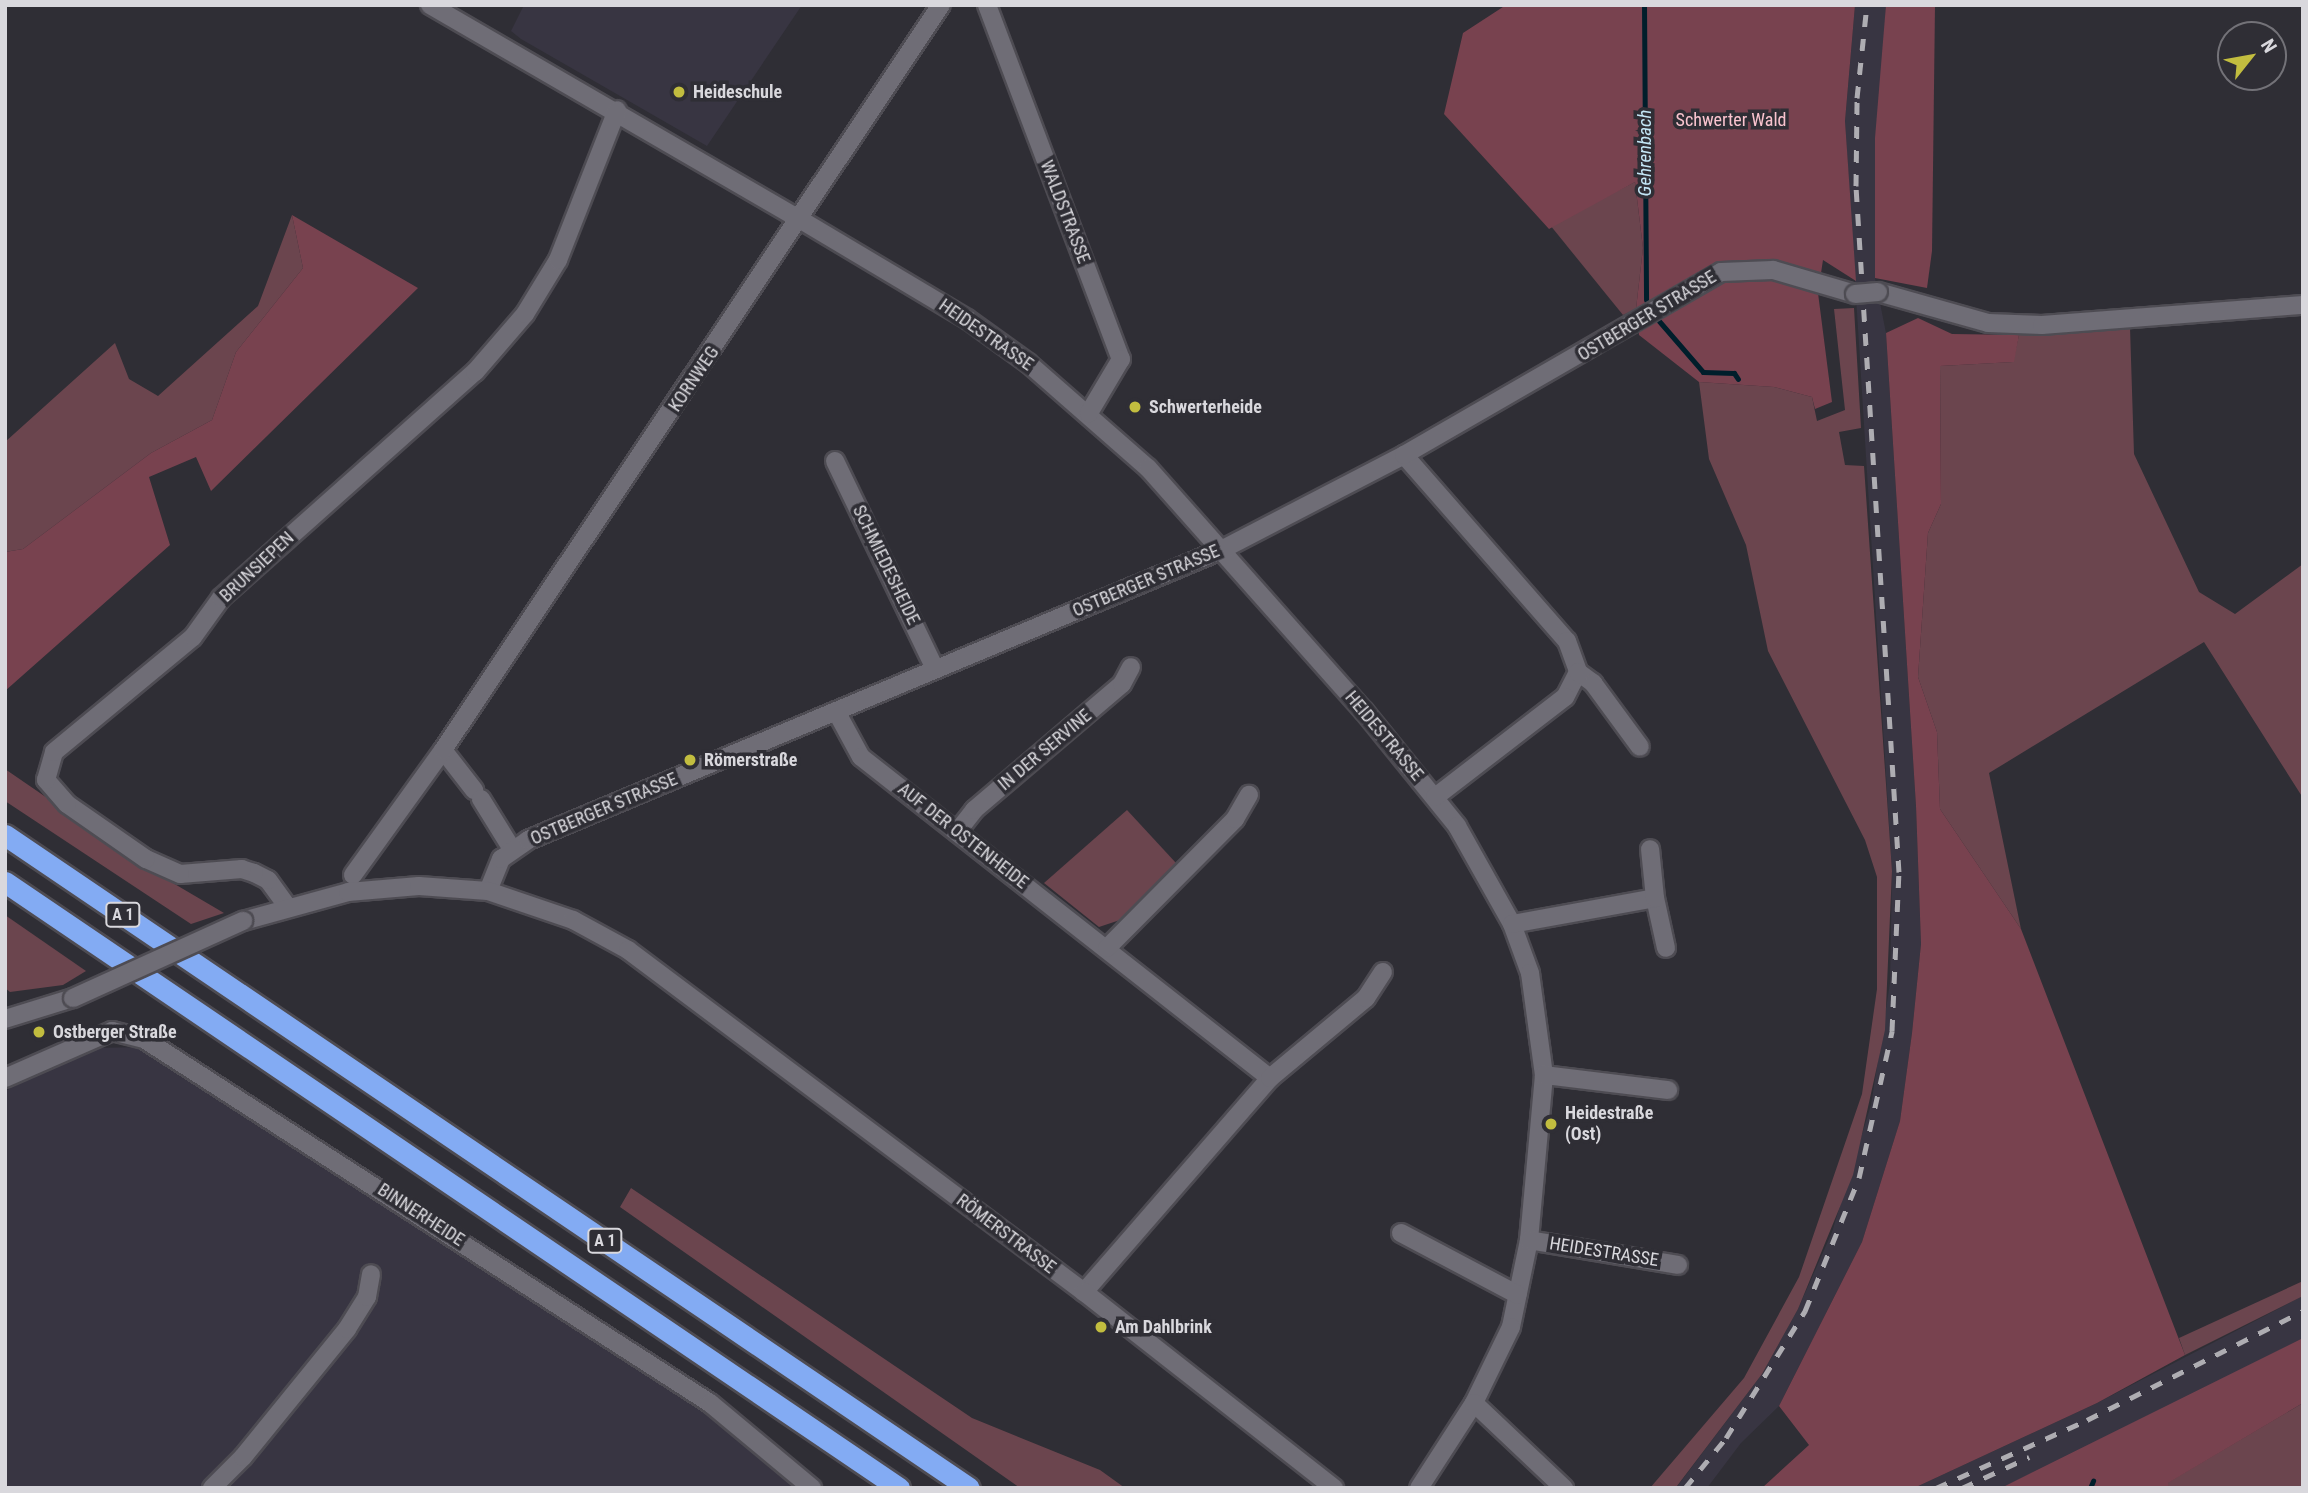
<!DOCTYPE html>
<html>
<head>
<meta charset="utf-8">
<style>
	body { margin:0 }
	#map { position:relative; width:2308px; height:1493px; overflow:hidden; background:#2f2e35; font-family:"Roboto Condensed",sans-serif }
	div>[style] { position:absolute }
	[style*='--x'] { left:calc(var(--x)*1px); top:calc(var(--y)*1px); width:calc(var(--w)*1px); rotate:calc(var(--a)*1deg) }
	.built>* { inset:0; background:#383542 }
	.green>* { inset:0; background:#6b454e }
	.forest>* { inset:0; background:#78424f }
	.stream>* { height:5px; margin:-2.5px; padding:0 2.5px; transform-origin:2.5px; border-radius:2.5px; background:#001e2b }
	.roads { filter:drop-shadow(2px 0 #4e4c53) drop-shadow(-2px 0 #4e4c53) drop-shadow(0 2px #4e4c53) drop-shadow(0 -2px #4e4c53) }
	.minor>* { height:18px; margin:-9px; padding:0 9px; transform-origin:9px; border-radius:9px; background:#6f6d76 }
	.tertiary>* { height:18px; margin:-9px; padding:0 9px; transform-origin:9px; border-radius:9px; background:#6f6d76 }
	.motorway>* { height:21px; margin:-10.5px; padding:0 10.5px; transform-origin:10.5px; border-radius:10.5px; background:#83abf3 }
	.rail>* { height:5px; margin-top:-2.5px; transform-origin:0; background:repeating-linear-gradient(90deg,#aeadb2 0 12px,transparent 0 24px) }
	.bridges { filter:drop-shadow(2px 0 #4e4c53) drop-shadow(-2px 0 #4e4c53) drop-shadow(0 2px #4e4c53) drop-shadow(0 -2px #4e4c53) }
	.minor-bridge>* { height:18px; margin:-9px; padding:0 9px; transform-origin:9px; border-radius:9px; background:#6f6d76 }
	.tertiary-bridge>* { height:18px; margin:-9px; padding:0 9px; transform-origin:9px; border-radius:9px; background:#6f6d76 }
	.dots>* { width:19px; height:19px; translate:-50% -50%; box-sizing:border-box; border:4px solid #2f2e35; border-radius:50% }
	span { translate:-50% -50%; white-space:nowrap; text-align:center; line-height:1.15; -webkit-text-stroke:7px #2f2e35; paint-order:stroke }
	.shield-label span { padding:2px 5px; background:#2f2e35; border:2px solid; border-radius:5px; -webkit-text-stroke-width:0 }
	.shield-label { font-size:16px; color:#d9d8dd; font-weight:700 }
	.poi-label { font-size:18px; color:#d9d8dd; font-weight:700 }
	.left { translate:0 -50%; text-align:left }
	.park-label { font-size:18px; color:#fac4cf }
	.street-label { font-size:18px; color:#d9d8dd }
	.water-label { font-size:19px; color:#c4e6f6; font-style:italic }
	.frame { position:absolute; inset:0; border:7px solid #d9d8dd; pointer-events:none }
	.north { position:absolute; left:2217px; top:21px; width:70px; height:70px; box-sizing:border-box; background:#2f2e35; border:2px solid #737278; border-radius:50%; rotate:59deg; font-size:19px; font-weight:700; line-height:28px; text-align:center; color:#d9d8dd }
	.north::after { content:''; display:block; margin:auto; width:24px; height:32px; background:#c2bd3f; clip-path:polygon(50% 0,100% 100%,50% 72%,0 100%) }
</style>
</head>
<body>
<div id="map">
	<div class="built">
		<i style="clip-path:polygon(524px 5px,802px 5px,707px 146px,521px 39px,511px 31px)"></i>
		<i style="clip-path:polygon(1855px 5px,1886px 5px,1875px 278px,1886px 333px,1916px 806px,1921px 944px,1912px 1033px,1900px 1121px,1862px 1242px,1779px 1406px,1741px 1443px,1707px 1488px,1676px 1488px,1762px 1374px,1798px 1309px,1832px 1232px,1871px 1105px,1890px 983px,1892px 871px,1845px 121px)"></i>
		<i style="clip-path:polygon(145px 1047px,176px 1060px,744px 1438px,808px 1488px,5px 1488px,5px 1091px,92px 1048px)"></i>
		<i style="clip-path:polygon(2303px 1296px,2303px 1338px,2175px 1405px,2001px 1488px,1914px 1488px,2097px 1403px)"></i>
	</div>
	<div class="green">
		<i style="clip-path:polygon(1635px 182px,1643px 248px,1636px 309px,1623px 315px,1550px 225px)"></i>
		<i style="clip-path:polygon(292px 215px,303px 268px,236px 352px,212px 420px,151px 453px,23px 549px,5px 552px,5px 442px,115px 343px,129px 379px,158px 396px,258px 306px)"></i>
		<i style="clip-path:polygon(1854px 308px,1861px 428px,1839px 432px,1845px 465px,1864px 466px,1892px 871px,1885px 1030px,1853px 1175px,1798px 1309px,1762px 1374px,1677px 1486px,1650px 1488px,1744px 1378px,1799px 1277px,1862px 1094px,1877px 989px,1877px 877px,1865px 840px,1768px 651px,1746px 545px,1709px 459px,1699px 382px,1774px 387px,1812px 397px,1817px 421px,1845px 410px,1834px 309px)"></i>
		<i style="clip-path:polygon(2130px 327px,2134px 454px,2199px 592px,2235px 614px,2303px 564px,2303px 798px,2204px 642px,1989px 773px,2021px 929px,1940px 809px,1937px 732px,1918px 677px,1928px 533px,1941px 504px,1940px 366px,2013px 362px,2019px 335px)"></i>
		<i style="clip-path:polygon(5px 769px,161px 876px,224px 913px,191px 924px,5px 801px)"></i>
		<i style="clip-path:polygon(1127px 810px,1176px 863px,1120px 920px,1099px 927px,1044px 883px)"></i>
		<i style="clip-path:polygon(5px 915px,86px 971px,63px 985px,10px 992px,5px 988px)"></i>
		<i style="clip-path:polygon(631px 1188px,972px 1418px,1100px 1470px,1125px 1488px,1020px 1488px,620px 1207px)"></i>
		<i style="clip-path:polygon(2303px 1281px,2303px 1296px,2185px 1355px,2179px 1338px)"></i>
		<i style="clip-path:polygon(2303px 1403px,2303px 1488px,2169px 1488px,2167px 1483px)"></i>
	</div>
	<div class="forest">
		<i style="clip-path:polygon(1506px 5px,1855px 5px,1845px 121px,1856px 281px,1823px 260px,1818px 293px,1832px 402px,1815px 409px,1812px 397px,1774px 387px,1699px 382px,1639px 335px,1636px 309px,1643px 248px,1635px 182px,1549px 229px,1444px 114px,1463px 33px)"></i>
		<i style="clip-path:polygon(1886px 5px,1935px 5px,1932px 251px,1927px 288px,1875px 278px,1875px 138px)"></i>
		<i style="clip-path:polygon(292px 215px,418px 288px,211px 491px,196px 457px,149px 477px,170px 545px,5px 691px,5px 552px,23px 549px,151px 453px,212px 420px,236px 352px,303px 268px)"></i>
		<i style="clip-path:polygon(1918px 318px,1952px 334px,2019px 335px,2014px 362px,1940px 366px,1941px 504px,1928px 533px,1918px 677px,1937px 732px,1940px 809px,2021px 929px,2185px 1355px,2097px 1403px,1914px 1488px,1762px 1488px,1809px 1445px,1779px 1406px,1862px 1242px,1900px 1121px,1912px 1033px,1921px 944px,1916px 806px,1886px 333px)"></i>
		<i style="clip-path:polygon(2303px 1338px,2303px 1403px,2168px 1483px,2169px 1488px,2001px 1488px)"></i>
	</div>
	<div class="stream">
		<i style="--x:1644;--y:5;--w:295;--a:89.6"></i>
		<i style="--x:1659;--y:321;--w:67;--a:49.2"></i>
		<i style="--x:1703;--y:372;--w:31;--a:2"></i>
		<i style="--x:1734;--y:373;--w:7;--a:56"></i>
		<i style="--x:2090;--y:1488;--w:8;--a:-67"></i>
	</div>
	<div class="roads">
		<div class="minor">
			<i style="--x:430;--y:5;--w:429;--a:30.1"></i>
			<i style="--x:801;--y:220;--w:193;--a:30.8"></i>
			<i style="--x:967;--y:319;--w:75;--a:35.8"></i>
			<i style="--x:1028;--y:363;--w:159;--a:41.2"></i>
			<i style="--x:1148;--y:468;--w:325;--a:48.4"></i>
			<i style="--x:1364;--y:711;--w:148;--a:51"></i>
			<i style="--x:1457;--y:826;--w:112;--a:60.7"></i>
			<i style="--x:1512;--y:924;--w:52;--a:69.8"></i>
			<i style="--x:1530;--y:973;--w:103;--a:82.2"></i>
			<i style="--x:1544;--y:1075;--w:166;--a:95.2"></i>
			<i style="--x:1529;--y:1240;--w:89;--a:101.7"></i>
			<i style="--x:1511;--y:1327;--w:85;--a:116"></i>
			<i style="--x:1474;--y:1403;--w:101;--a:122.9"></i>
			<i style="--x:987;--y:5;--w:379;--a:69.3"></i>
			<i style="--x:1121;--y:359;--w:63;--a:120.7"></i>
			<i style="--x:1878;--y:292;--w:114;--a:15.7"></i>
			<i style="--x:1988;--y:323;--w:54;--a:2.1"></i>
			<i style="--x:2042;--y:325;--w:262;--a:-4.4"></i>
			<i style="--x:1404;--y:455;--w:247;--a:48.8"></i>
			<i style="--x:1567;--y:641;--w:33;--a:70"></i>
			<i style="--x:1578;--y:672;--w:28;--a:117"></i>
			<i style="--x:1565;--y:697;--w:164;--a:142.4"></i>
			<i style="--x:835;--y:461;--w:231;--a:64.3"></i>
			<i style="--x:1578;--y:672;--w:19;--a:36"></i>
			<i style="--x:1593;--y:683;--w:79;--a:53.7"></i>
			<i style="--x:836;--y:711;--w:52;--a:61.5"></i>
			<i style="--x:861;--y:757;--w:520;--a:38.13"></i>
			<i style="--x:443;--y:750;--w:51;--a:52.2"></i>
			<i style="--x:481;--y:799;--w:59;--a:58.2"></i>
			<i style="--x:957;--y:832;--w:28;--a:-52"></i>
			<i style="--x:974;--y:810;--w:194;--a:-40.4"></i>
			<i style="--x:1122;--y:684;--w:19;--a:-62"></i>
			<i style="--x:353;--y:875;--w:154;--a:-54.2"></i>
			<i style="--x:443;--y:750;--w:896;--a:-56.24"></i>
			<i style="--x:488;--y:891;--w:35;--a:-68"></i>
			<i style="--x:501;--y:859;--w:33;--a:-35"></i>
			<i style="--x:528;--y:840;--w:751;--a:-22.71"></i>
			<i style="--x:1221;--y:550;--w:206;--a:-27.4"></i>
			<i style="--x:1404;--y:455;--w:366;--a:-30"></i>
			<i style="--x:1721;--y:272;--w:52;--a:-2.2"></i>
			<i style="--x:1773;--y:270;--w:85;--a:16.3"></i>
			<i style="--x:1655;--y:898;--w:51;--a:77.6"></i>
			<i style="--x:287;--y:906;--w:32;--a:-126"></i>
			<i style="--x:268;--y:880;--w:16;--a:-153"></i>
			<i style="--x:254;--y:873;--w:13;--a:-162"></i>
			<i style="--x:242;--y:869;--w:62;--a:175.4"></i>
			<i style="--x:180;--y:874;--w:37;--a:-156"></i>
			<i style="--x:146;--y:859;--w:96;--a:-145.2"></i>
			<i style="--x:67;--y:804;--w:32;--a:-131"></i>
			<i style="--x:46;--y:780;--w:29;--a:-74"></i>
			<i style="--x:54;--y:752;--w:180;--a:-39.6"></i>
			<i style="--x:193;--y:637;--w:48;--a:-54.3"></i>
			<i style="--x:221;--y:598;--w:340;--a:-41.7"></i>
			<i style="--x:475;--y:372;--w:77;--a:-49.2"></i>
			<i style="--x:525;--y:314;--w:63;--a:-58.6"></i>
			<i style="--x:558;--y:260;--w:161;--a:-68.5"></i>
			<i style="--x:1512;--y:924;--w:145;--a:-10.3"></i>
			<i style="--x:1655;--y:898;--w:49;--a:-95.8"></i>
			<i style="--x:1107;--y:948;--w:182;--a:-45.2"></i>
			<i style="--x:1235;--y:819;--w:28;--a:-60"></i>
			<i style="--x:1544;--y:1075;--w:125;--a:6.9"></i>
			<i style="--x:5;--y:1078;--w:117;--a:-23.7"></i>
			<i style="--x:112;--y:1031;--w:33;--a:14"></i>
			<i style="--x:144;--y:1039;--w:673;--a:32.75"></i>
			<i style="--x:710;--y:1403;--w:133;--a:39.8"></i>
			<i style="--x:1401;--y:1233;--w:132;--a:27.9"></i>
			<i style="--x:1529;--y:1240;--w:151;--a:9.5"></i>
			<i style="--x:1084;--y:1292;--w:284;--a:-49"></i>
			<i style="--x:1270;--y:1078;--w:125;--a:-39.8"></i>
			<i style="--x:1366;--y:998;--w:31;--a:-57"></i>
			<i style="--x:1474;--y:1403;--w:124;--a:43.4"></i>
			<i style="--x:212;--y:1488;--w:44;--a:-45"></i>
			<i style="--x:243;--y:1457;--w:165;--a:-50.9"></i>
			<i style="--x:347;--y:1329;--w:38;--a:-58"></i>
			<i style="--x:367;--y:1297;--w:23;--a:-80"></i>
		</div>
		<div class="tertiary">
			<i style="--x:243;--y:921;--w:109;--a:-15.4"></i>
			<i style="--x:348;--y:892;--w:71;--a:-4.8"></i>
			<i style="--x:419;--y:886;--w:69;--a:4.1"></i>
			<i style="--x:488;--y:891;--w:90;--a:18.8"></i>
			<i style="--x:573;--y:920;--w:63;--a:28.6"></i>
			<i style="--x:628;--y:950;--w:570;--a:36.87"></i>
			<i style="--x:1084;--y:1292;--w:318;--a:38.1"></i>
			<i style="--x:5;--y:1019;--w:71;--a:-17.2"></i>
		</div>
		<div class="motorway">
			<i style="--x:5;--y:835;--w:1164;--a:34.11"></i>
			<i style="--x:5;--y:882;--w:1080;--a:34.13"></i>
		</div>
	</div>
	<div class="rail">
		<i style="--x:1685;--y:1488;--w:65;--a:-50.6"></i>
		<i style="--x:1726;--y:1438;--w:150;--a:-58.1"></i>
		<i style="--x:1805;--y:1311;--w:144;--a:-67.9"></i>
		<i style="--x:1859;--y:1178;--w:151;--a:-77.3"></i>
		<i style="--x:1892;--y:1031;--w:159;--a:-87.5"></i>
		<i style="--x:1899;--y:872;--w:687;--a:-93.59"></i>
		<i style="--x:1856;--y:186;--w:88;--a:-89.3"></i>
		<i style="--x:1857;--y:98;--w:94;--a:-83.9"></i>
		<i style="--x:1936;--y:1488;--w:166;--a:-24.2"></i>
		<i style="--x:2087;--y:1420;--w:242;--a:-26.8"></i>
		<i style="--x:1962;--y:1488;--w:74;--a:-24.8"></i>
	</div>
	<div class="bridges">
		<div class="minor-bridge">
			<i style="--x:1855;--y:294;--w:23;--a:-5"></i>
		</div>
		<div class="tertiary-bridge">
			<i style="--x:73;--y:998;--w:187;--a:-24.4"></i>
		</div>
	</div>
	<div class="dots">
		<i style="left:679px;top:92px;background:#c2bd3f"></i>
		<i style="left:1135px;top:407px;background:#c2bd3f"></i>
		<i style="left:690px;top:760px;background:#c2bd3f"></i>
		<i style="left:39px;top:1032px;background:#c2bd3f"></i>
		<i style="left:1551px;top:1124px;background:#c2bd3f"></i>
		<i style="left:1101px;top:1327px;background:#c2bd3f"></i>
	</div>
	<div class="shield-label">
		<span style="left:123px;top:915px">A 1</span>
		<span style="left:605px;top:1241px">A 1</span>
	</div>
	<div class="poi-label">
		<span class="left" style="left:693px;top:92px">Heideschule</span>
		<span class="left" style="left:1149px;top:407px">Schwerterheide</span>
		<span class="left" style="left:704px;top:760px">Römerstraße</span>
		<span class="left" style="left:53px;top:1032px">Ostberger Straße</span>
		<span class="left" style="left:1565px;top:1124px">Heidestraße<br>(Ost)</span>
		<span class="left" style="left:1115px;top:1327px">Am Dahlbrink</span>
	</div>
	<div class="park-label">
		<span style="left:1731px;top:120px">Schwerter Wald</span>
	</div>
	<div class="street-label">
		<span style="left:1065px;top:212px;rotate:69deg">WALDSTRASSE</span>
		<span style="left:1647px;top:316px;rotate:-31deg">OSTBERGER STRASSE</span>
		<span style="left:986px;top:335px;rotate:35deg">HEIDESTRASSE</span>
		<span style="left:694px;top:379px;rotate:-56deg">KORNWEG</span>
		<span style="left:886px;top:565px;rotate:64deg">SCHMIEDESHEIDE</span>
		<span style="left:257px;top:567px;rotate:-43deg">BRUNSIEPEN</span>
		<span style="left:1146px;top:581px;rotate:-23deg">OSTBERGER STRASSE</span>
		<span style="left:1384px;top:736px;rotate:50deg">HEIDESTRASSE</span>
		<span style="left:1045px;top:750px;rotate:-40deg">IN DER SERVINE</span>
		<span style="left:604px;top:809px;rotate:-23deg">OSTBERGER STRASSE</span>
		<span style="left:963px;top:836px;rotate:38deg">AUF DER OSTENHEIDE</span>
		<span style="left:421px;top:1215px;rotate:33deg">BINNERHEIDE</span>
		<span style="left:1006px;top:1234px;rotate:37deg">RÖMERSTRASSE</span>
		<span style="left:1604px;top:1252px;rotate:9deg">HEIDESTRASSE</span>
	</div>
	<div class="water-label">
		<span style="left:1645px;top:153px;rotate:-90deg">Gehrenbach</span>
	</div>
	<div class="frame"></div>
	<div class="north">N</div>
</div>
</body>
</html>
